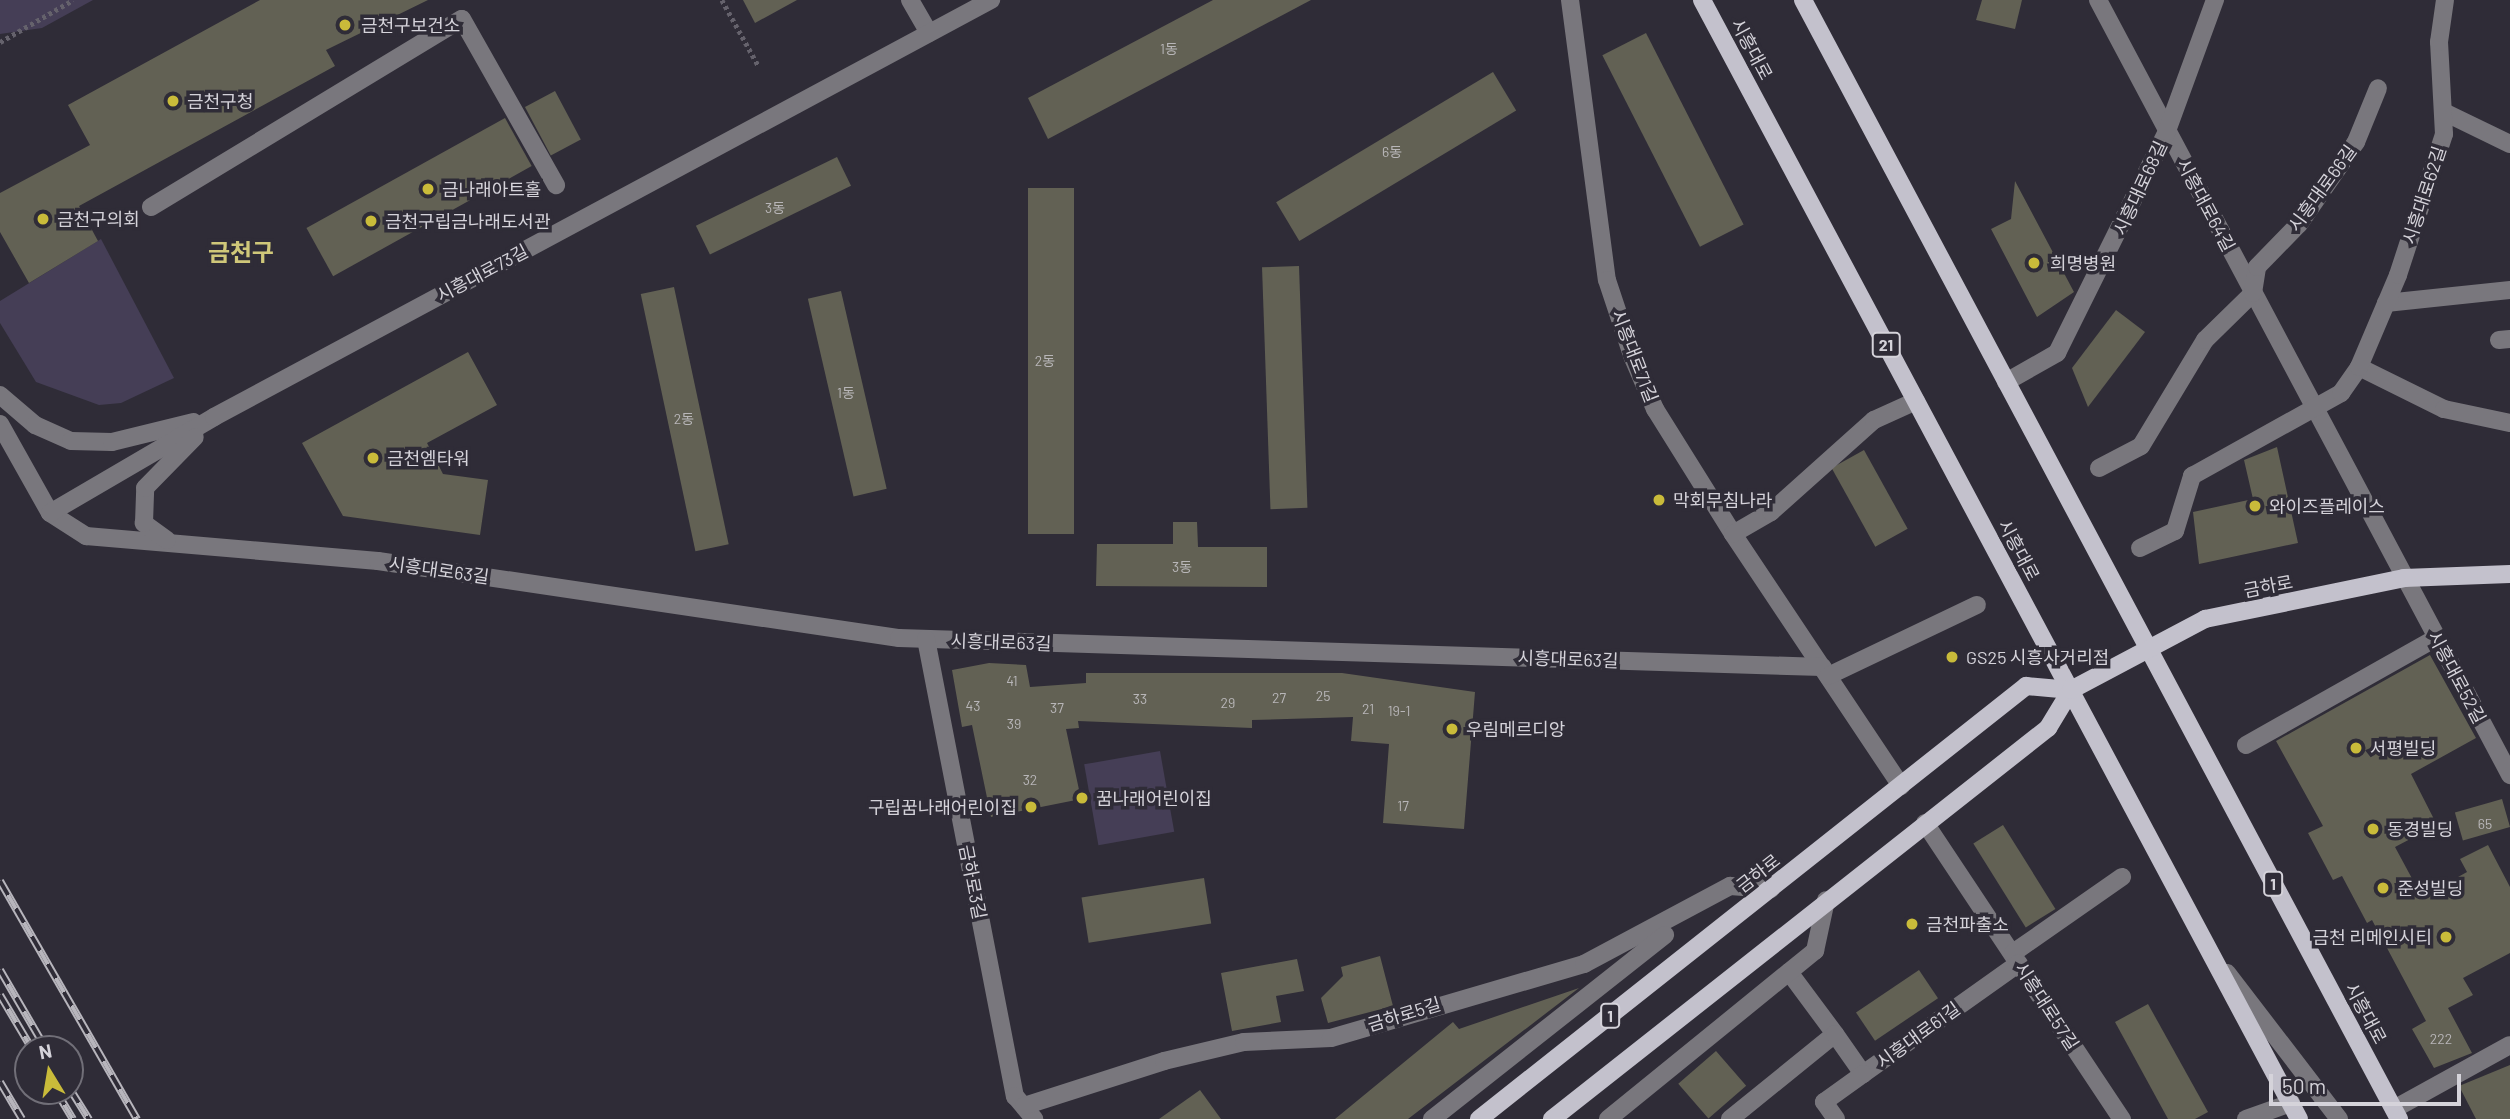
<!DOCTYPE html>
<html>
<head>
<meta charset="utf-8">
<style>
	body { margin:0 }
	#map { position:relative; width:2510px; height:1119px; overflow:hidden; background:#2f2c37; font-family:Barlow,"Noto Sans KR",sans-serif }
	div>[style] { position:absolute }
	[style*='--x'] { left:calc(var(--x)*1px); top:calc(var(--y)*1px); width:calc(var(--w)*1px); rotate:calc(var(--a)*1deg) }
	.green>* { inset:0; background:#453e56; transform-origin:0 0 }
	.building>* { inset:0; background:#626154; transform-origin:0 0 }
	.path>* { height:4.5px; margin-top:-2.25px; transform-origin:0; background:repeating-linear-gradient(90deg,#65626c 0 3.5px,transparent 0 7px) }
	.minor>* { height:18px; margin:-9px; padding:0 9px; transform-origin:9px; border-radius:9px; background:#79777d }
	.major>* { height:18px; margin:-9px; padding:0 9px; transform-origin:9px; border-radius:9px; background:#c3c1cc }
	.rail>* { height:8px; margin-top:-4px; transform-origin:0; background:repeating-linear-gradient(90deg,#2f2c37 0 16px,#b7b5bc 0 32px); box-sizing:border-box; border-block:2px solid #b7b5bc }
	.dots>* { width:19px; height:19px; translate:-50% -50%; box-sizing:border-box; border:4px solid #2f2c37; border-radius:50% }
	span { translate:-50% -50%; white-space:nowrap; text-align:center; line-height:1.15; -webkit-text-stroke:7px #2f2c37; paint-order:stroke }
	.number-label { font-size:14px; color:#b8b6b8 }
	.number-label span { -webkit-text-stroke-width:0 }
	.shield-label span { padding:2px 5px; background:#2f2c37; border:2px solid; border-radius:5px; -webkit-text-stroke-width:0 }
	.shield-label { font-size:16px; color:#d5d3da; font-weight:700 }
	.poi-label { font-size:18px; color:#d5d3da }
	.left { translate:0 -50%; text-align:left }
	.right { translate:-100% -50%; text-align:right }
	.street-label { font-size:18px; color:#d5d3da }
	.district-label { font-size:24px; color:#cfc779; font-weight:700 }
	.north { position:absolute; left:14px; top:1035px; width:70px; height:70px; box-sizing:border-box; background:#2f2c37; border:2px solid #716f78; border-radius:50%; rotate:349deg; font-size:19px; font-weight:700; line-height:28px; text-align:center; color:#d5d3da }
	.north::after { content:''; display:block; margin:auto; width:24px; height:32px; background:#c9bb3a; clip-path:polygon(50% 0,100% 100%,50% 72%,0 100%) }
	.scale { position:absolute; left:2269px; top:1074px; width:192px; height:32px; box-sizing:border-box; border:4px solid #d5d3da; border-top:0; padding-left:9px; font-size:21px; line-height:24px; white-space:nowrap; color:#d5d3da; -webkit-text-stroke:5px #2f2c37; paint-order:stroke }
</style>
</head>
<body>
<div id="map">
	<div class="green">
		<i style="clip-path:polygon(0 0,93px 0,42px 28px,0 34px)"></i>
		<i style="clip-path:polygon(101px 239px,174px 378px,121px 403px,99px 405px,36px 382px,0 323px,0 301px)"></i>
		<i style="left:1160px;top:751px;width:82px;height:77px;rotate:80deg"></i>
	</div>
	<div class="building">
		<i style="clip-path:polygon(260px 0,428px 0,326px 50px,335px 66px,79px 206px,98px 241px,29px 283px,0 232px,0 193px,90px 145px,68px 105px)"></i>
		<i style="clip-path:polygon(743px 0,797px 0,755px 23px)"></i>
		<i style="clip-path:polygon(1213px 0,1311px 0,1048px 139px,1028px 98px)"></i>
		<i style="clip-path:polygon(1982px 0,2022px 0,2015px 29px,1976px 20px)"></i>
		<i style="left:1646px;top:33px;width:215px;height:49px;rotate:63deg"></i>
		<i style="left:1493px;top:72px;width:45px;height:253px;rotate:59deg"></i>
		<i style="left:555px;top:91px;width:55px;height:34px;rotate:62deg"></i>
		<i style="left:505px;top:118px;width:55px;height:227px;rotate:61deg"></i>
		<i style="left:837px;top:157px;width:32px;height:157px;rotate:64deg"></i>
		<i style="clip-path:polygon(2015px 181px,2074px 292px,2037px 317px,1991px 229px,2011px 219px)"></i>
		<i style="left:1028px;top:188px;width:46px;height:346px"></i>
		<i style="left:1299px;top:266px;width:242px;height:37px;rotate:88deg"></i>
		<i style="left:674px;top:287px;width:263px;height:34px;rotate:78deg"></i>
		<i style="left:841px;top:291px;width:203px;height:34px;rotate:77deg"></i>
		<i style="clip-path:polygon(2116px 310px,2145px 332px,2088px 407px,2072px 368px)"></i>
		<i style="clip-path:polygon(468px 352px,497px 405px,427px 443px,443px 474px,488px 480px,480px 535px,343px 516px,302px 443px)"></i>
		<i style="clip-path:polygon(2277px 447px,2298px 543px,2199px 564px,2193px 512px,2253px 499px,2244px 460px)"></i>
		<i style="left:1864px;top:450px;width:90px;height:37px;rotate:61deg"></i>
		<i style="clip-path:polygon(1173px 522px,1197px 522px,1198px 547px,1267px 547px,1267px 587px,1096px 586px,1097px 544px,1173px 544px)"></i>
		<i style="clip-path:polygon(2430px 655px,2476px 738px,2411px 774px,2437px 825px,2395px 847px,2422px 897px,2467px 872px,2460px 859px,2488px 845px,2510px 887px,2510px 953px,2463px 978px,2473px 995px,2448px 1008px,2472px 1053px,2434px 1068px,2412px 1029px,2426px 1021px,2372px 920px,2367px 923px,2342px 876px,2333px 880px,2308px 833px,2323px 826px,2276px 741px)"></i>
		<i style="clip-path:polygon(989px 663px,1026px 665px,1030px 687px,1086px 683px,1086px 673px,1342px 673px,1475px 692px,1464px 829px,1383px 823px,1389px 744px,1351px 741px,1353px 717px,1252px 720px,1252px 728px,1078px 721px,1079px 728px,1066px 729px,1081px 799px,991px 817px,972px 725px,962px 727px,952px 670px)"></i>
		<i style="left:2502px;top:799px;width:29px;height:49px;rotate:74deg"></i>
		<i style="left:2003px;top:825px;width:99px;height:35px;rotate:58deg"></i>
		<i style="left:1204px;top:878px;width:46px;height:124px;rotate:81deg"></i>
		<i style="clip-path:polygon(1380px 956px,1393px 1006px,1328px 1023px,1321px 998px,1343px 976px,1341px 967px)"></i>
		<i style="clip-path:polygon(1297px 959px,1304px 991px,1276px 996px,1281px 1022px,1232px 1031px,1221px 973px)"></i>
		<i style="left:1919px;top:970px;width:34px;height:76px;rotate:56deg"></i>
		<i style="clip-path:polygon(1579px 988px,1408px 1119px,1335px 1119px,1453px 1022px,1459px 1029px)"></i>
		<i style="clip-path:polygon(2148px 1004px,2208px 1112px,2195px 1119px,2168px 1119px,2115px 1022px)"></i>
		<i style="left:1716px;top:1051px;width:46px;height:50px;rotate:49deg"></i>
		<i style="clip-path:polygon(2510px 1065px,2510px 1119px,2476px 1119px,2459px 1086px)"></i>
		<i style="clip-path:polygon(1200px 1090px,1221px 1119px,1159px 1119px)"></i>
	</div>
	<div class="path">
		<i style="--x:722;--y:0;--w:74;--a:61"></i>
		<i style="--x:0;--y:42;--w:84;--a:-29.9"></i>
	</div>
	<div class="minor">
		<i style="--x:910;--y:0;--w:38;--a:60"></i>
		<i style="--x:1570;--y:0;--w:282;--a:82.5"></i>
		<i style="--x:1607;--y:280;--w:82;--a:71.6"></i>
		<i style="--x:1633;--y:358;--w:56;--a:66.7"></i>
		<i style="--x:1655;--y:409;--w:147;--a:58"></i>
		<i style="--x:1733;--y:534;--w:303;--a:56.3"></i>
		<i style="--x:2098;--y:0;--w:878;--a:62"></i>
		<i style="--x:2444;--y:112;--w:73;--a:25.9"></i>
		<i style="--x:151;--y:207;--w:363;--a:-31.2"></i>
		<i style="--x:462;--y:19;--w:191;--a:60.5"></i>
		<i style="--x:2386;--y:303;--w:125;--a:-6"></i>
		<i style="--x:2499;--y:340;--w:11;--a:-5"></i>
		<i style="--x:2359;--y:367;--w:95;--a:26.3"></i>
		<i style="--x:2444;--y:409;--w:67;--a:12"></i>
		<i style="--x:2006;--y:382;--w:59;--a:-29.6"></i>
		<i style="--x:2057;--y:353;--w:248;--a:-63.6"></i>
		<i style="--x:2167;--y:131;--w:140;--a:-69.9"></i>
		<i style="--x:0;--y:395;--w:46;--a:40.6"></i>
		<i style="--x:35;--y:425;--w:39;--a:24"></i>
		<i style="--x:71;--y:441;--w:41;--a:1.4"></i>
		<i style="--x:112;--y:442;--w:84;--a:-13.7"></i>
		<i style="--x:0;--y:424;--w:102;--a:60.7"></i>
		<i style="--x:50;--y:513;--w:43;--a:32.6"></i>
		<i style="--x:86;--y:536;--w:293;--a:4.9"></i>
		<i style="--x:378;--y:561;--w:527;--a:8.41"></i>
		<i style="--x:899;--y:638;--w:924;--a:1.8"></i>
		<i style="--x:2099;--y:468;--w:47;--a:-27.6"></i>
		<i style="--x:2141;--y:446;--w:124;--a:-58.9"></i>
		<i style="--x:2205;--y:340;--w:67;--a:-44.4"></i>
		<i style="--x:2253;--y:293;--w:26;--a:-81"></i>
		<i style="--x:2257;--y:267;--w:60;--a:-45.7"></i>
		<i style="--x:2299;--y:224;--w:100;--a:-55.2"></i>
		<i style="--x:2356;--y:142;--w:58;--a:-67.8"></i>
		<i style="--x:50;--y:513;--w:190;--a:-30.3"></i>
		<i style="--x:214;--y:417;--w:882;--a:-28.22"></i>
		<i style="--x:1733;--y:534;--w:44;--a:-30.1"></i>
		<i style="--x:1771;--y:512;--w:138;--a:-41.8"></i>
		<i style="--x:1874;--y:420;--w:46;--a:-24.3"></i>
		<i style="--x:167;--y:540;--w:29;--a:-144"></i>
		<i style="--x:144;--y:523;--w:35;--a:-88"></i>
		<i style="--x:145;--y:488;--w:71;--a:-45.6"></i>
		<i style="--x:2140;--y:548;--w:39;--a:-26"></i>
		<i style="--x:2175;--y:531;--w:58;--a:-72.8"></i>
		<i style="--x:2192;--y:476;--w:171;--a:-29.1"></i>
		<i style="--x:2341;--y:393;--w:32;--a:-55"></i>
		<i style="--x:2359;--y:367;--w:100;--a:-67"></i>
		<i style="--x:2398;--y:275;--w:148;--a:-71.9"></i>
		<i style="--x:2444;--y:134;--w:92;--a:-93.1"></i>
		<i style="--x:2439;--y:42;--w:42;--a:-81.9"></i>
		<i style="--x:926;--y:639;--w:466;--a:79"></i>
		<i style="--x:1015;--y:1096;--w:30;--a:50"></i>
		<i style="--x:1828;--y:676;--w:165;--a:-25.5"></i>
		<i style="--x:2246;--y:745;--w:218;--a:-29.4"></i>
		<i style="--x:1925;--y:823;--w:356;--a:56.4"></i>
		<i style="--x:2013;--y:953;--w:133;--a:-34.9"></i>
		<i style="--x:1789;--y:972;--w:77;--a:53.4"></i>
		<i style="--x:2227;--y:973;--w:184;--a:52.5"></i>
		<i style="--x:1024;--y:1106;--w:147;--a:-17.8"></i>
		<i style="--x:1164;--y:1061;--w:82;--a:-13.4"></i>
		<i style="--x:1244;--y:1042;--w:87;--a:-2.6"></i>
		<i style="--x:1331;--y:1038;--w:264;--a:-16.3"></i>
		<i style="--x:1584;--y:964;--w:166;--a:-28.1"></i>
		<i style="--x:1730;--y:886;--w:41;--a:4.2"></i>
		<i style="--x:2394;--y:1109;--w:132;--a:-28.9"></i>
		<i style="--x:1432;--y:1119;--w:297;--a:-38.3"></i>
		<i style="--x:1608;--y:1119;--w:267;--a:-39.1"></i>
		<i style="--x:1815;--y:951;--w:52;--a:-77.8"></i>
		<i style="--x:1730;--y:1119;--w:135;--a:-39"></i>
		<i style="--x:1835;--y:1034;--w:49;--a:55"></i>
		<i style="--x:1863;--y:1074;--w:191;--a:-35.4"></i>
		<i style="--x:1836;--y:1119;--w:21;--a:-125"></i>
		<i style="--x:1824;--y:1102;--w:48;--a:-35.7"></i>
		<i style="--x:2246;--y:1119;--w:48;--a:-19.6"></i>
	</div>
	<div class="major">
		<i style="--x:1702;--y:0;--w:1268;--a:61.92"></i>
		<i style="--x:1803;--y:0;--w:1268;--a:61.96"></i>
		<i style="--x:1479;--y:1119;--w:698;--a:-38.36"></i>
		<i style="--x:2026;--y:686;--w:45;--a:5.1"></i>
		<i style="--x:1552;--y:1119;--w:632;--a:-38.25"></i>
		<i style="--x:2048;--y:728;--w:44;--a:-58.8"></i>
		<i style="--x:2071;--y:690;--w:152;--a:-27.9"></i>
		<i style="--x:2205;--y:619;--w:203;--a:-11.6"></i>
		<i style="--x:2404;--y:578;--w:106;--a:-2.2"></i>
	</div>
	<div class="rail">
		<i style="--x:0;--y:881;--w:275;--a:60.1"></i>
		<i style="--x:0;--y:970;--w:91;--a:59.8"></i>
		<i style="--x:0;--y:995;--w:63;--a:59.3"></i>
		<i style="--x:0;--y:1082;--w:43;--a:59.3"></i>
		<i style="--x:70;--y:1089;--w:36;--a:58"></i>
		<i style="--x:56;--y:1091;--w:33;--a:59"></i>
	</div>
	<div class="dots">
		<i style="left:345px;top:25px;background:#c9bb3a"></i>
		<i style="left:173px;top:101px;background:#c9bb3a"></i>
		<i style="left:428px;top:189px;background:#c9bb3a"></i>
		<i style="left:43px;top:219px;background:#c9bb3a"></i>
		<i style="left:371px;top:221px;background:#c9bb3a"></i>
		<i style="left:2034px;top:263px;background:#c9bb3a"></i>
		<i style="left:373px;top:458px;background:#c9bb3a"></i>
		<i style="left:1659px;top:500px;background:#c9bb3a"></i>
		<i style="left:2255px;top:506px;background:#c9bb3a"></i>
		<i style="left:1952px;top:657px;background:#c9bb3a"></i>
		<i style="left:1452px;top:729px;background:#c9bb3a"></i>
		<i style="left:2356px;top:748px;background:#c9bb3a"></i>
		<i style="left:1082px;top:798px;background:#c9bb3a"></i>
		<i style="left:1031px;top:807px;background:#c9bb3a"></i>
		<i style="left:2373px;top:829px;background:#c9bb3a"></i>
		<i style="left:2383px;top:888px;background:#c9bb3a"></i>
		<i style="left:1912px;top:924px;background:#c9bb3a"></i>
		<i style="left:2446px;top:937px;background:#c9bb3a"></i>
	</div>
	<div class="number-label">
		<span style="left:1169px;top:49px">1동</span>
		<span style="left:1392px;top:152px">6동</span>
		<span style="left:775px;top:208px">3동</span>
		<span style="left:1045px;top:361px">2동</span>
		<span style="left:846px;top:393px">1동</span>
		<span style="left:684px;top:419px">2동</span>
		<span style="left:1182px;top:567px">3동</span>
		<span style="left:1012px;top:681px">41</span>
		<span style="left:1323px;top:696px">25</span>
		<span style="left:1279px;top:698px">27</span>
		<span style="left:1140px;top:699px">33</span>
		<span style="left:1228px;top:703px">29</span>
		<span style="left:973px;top:706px">43</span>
		<span style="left:1057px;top:708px">37</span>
		<span style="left:1368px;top:709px">21</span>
		<span style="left:1399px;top:711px">19-1</span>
		<span style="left:1014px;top:724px">39</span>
		<span style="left:1030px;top:780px">32</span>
		<span style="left:1403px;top:806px">17</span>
		<span style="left:2485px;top:824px">65</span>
		<span style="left:2441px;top:1039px">222</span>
	</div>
	<div class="shield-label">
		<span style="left:1886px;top:345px">21</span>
		<span style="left:2273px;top:884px">1</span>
		<span style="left:1610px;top:1016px">1</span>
	</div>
	<div class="poi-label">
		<span class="left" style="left:361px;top:25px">금천구보건소</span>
		<span class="left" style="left:187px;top:101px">금천구청</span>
		<span class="left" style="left:442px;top:189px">금나래아트홀</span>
		<span class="left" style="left:57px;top:219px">금천구의회</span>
		<span class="left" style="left:385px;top:221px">금천구립금나래도서관</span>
		<span class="left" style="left:2050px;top:263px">희명병원</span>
		<span class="left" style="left:387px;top:458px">금천엠타워</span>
		<span class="left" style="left:1673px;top:500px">막회무침나라</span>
		<span class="left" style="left:2269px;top:506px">와이즈플레이스</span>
		<span class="left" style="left:1966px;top:657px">GS25 시흥사거리점</span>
		<span class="left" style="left:1466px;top:729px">우림메르디앙</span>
		<span class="left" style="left:2370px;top:748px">서평빌딩</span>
		<span class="left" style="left:1096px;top:798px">꿈나래어린이집</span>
		<span class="right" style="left:1017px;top:807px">구립꿈나래어린이집</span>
		<span class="left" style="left:2387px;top:829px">동경빌딩</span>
		<span class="left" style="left:2397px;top:888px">준성빌딩</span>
		<span class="left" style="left:1926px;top:924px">금천파출소</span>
		<span class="right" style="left:2432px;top:937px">금천 리메인시티</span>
	</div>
	<div class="street-label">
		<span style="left:1752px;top:49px;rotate:62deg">시흥대로</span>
		<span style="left:2140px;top:188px;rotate:-65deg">시흥대로68길</span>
		<span style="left:2322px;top:188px;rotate:-54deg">시흥대로66길</span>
		<span style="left:2424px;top:195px;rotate:-72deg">시흥대로62길</span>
		<span style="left:2206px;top:205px;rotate:62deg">시흥대로64길</span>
		<span style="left:482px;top:273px;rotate:-28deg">시흥대로73길</span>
		<span style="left:1635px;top:356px;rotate:69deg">시흥대로71길</span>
		<span style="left:2019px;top:550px;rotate:62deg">시흥대로</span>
		<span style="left:439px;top:570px;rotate:8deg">시흥대로63길</span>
		<span style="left:2268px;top:586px;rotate:-11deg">금하로</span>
		<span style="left:1001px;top:642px;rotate:2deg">시흥대로63길</span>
		<span style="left:1568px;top:659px;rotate:2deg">시흥대로63길</span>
		<span style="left:2457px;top:677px;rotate:62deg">시흥대로52길</span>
		<span style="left:1758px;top:873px;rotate:-38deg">금하로</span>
		<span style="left:973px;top:882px;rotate:79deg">금하로3길</span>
		<span style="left:2047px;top:1006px;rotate:57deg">시흥대로57길</span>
		<span style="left:2366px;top:1013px;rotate:62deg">시흥대로</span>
		<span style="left:1404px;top:1014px;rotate:-17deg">금하로5길</span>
		<span style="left:1918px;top:1035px;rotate:-36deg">시흥대로61길</span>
	</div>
	<div class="district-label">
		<span style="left:241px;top:252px">금천구</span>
	</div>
	<div class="north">N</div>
	<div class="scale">50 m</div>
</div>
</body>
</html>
